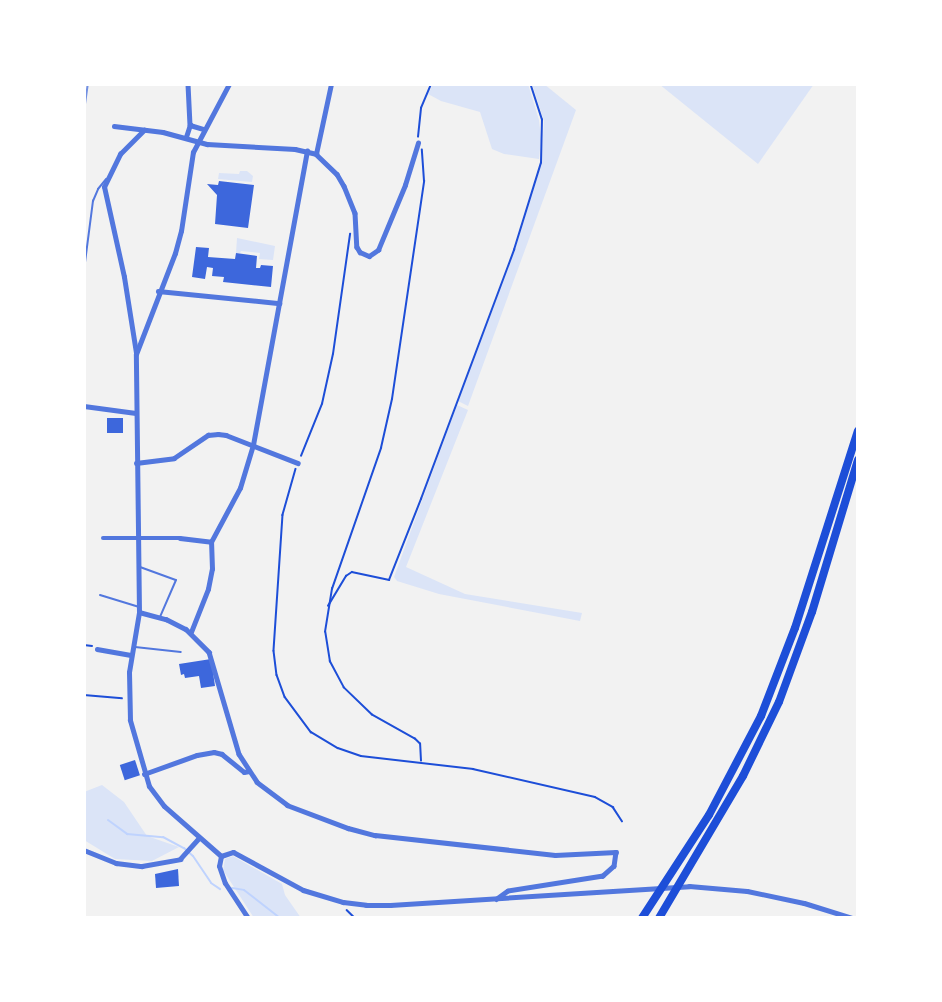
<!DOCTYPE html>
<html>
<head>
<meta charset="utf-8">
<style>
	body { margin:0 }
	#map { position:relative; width:942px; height:1002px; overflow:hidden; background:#f2f2f2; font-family:Manrope,sans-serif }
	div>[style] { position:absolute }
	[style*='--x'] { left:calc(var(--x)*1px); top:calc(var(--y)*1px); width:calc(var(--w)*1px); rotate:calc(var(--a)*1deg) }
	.green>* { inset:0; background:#dbe4f7 }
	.stream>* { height:2px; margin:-1px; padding:0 1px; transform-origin:1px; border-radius:1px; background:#bfd3fe }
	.building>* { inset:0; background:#3d67dc; transform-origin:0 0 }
	.path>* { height:1.5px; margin:-0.75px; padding:0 0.75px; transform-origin:0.75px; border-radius:0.75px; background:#1d4ed8 }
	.service>* { height:2px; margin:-1px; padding:0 1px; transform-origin:1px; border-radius:1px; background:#5277de }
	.minor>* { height:4.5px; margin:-2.25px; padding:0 2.25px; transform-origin:2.25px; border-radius:2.25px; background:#5277de }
	.tertiary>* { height:5px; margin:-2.5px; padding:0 2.5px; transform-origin:2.5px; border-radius:2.5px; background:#5277de }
	.trunk>* { height:8px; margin:-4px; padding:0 4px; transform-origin:4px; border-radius:4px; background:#1d4ed8 }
	.rail>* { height:2px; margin:-1px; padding:0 1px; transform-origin:1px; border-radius:1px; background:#7290e2 }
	span { translate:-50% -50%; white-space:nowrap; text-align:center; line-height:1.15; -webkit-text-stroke:6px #fff; paint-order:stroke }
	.frame { position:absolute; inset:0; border:86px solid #fff; pointer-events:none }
</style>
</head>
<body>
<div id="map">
	<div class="green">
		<i style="clip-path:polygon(433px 84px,528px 84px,539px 120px,541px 139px,539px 159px,504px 154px,492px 149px,480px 112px,441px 101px,428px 94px)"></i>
		<i style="clip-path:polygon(532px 84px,544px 84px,576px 110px,468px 406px,458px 401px,516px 246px,541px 164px,544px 121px)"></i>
		<i style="clip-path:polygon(659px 84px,814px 84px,758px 164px)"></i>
		<i style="clip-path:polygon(240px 171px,247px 171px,253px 176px,252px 182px,218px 179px,219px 173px,239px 174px)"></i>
		<i style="clip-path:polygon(237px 238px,275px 246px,273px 260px,259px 259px,260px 253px,241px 251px,240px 253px,236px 253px)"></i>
		<i style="clip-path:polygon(457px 405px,468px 410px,406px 567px,465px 594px,582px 613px,580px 621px,439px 594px,397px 581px,394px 577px)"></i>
		<i style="clip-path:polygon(102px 785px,124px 802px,147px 836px,179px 847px,152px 861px,115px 859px,84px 840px,84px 792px)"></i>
		<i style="clip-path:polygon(233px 856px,282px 884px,285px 895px,301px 918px,254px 918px,223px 870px,225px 859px)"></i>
	</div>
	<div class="stream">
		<i style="--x:108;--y:820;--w:24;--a:36"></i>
		<i style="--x:127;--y:834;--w:36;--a:5"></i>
		<i style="--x:163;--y:837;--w:24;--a:28"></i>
		<i style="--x:184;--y:848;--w:12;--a:42"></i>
		<i style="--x:193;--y:856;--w:32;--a:56"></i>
		<i style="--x:211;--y:883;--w:11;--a:34"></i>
		<i style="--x:232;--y:888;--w:12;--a:9"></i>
		<i style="--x:244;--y:890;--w:46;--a:37.9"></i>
	</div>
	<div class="building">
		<i style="clip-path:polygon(219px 181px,254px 185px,248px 228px,215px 224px,217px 195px,207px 184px,218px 185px)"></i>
		<i style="clip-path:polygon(196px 247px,209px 248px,208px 257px,235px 259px,236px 253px,257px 256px,256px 268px,260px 268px,261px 265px,273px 266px,271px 287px,223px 282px,224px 277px,212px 276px,213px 268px,207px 267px,205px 279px,192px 277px)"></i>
		<i style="left:107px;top:418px;width:16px;height:15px"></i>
		<i style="clip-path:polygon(211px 659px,215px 686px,201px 688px,199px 676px,185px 678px,184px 674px,181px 675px,179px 664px)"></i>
		<i style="left:135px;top:760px;width:16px;height:16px;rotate:72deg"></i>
		<i style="clip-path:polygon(178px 869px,179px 886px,156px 888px,155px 874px)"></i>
	</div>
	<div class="path">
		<i style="--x:418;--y:137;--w:29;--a:-84"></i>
		<i style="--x:421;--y:108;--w:26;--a:-67"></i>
		<i style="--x:301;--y:456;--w:56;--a:-68"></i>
		<i style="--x:322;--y:404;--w:51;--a:-77.6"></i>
		<i style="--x:333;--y:354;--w:121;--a:-81.9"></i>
		<i style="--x:296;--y:469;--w:48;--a:105.8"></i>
		<i style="--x:283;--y:515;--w:136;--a:93.8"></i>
		<i style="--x:274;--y:651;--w:24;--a:83"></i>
		<i style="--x:277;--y:675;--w:23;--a:70"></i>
		<i style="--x:285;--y:697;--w:44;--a:53.4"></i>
		<i style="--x:311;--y:732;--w:31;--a:31"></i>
		<i style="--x:338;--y:748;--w:24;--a:19"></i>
		<i style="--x:361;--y:756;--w:113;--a:6.6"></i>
		<i style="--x:473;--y:769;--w:125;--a:12.9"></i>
		<i style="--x:595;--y:797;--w:21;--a:29"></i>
		<i style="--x:613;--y:807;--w:17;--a:57"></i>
		<i style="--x:328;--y:606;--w:35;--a:-59"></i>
		<i style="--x:346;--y:576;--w:7;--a:-34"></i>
		<i style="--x:352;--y:572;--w:38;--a:12"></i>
		<i style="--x:389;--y:580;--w:87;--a:-68.4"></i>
		<i style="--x:421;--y:499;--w:266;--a:-69.5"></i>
		<i style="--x:514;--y:250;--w:91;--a:-72.8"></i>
		<i style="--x:541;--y:163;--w:43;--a:-88.7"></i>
		<i style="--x:542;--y:120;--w:38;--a:-108"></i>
		<i style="--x:84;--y:645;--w:8;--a:7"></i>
		<i style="--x:84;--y:695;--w:38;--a:5"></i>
		<i style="--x:421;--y:761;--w:17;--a:-93"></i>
		<i style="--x:420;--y:744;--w:7;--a:-135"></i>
		<i style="--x:415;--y:739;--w:49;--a:-150.8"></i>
		<i style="--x:372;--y:715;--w:39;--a:-136"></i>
		<i style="--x:344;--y:688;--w:30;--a:-118"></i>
		<i style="--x:330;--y:662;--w:30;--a:-99"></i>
		<i style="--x:325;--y:632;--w:44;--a:-80.8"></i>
		<i style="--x:332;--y:589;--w:149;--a:-70.8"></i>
		<i style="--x:381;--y:448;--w:50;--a:-77.3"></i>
		<i style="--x:392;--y:399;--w:220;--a:-81.6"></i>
		<i style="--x:424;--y:181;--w:31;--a:-94"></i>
		<i style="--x:347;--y:910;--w:11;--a:45"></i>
	</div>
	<div class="service">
		<i style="--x:84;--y:270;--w:70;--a:-82.6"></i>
		<i style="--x:93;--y:201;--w:13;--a:-67"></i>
		<i style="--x:98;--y:189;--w:13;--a:-51"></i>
		<i style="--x:140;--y:567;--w:38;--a:20"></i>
		<i style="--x:176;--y:580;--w:40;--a:113.4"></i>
		<i style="--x:100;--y:595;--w:41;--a:17.1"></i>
		<i style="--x:135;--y:647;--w:46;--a:6.2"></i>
	</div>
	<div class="minor">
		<i style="--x:188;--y:84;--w:41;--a:87.2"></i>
		<i style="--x:114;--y:126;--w:49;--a:7"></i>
		<i style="--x:163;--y:132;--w:46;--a:15.3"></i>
		<i style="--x:207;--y:144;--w:88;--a:3.3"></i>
		<i style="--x:295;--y:149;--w:22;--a:13"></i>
		<i style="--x:316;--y:154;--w:29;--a:44"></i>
		<i style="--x:337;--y:174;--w:14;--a:60"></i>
		<i style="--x:344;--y:186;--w:29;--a:68"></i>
		<i style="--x:355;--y:213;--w:34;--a:87"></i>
		<i style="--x:357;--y:247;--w:6;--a:59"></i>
		<i style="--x:360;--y:252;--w:10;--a:24"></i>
		<i style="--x:369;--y:256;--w:11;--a:-34"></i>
		<i style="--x:378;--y:250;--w:70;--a:-67.4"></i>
		<i style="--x:405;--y:185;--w:44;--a:-72.8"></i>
		<i style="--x:186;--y:137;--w:13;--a:-72"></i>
		<i style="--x:190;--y:125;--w:14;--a:17"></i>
		<i style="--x:316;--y:154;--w:72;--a:-77.9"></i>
		<i style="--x:158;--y:291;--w:122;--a:5.7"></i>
		<i style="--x:136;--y:353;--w:77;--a:-99"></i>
		<i style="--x:124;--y:277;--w:92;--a:-102.5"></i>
		<i style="--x:104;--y:187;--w:37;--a:-64"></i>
		<i style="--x:120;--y:154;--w:34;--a:-45"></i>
		<i style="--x:84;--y:406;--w:52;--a:7.7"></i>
		<i style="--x:136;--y:463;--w:38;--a:-7"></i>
		<i style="--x:174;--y:458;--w:41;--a:-34.1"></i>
		<i style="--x:208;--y:435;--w:10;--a:-6"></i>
		<i style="--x:218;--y:434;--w:8;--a:7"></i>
		<i style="--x:226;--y:435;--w:77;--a:21.3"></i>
		<i style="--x:103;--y:538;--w:77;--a:0"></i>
		<i style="--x:180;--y:538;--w:31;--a:7"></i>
		<i style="--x:139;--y:612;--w:28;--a:15"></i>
		<i style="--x:166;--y:619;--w:22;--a:27"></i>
		<i style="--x:186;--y:629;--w:33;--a:45"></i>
		<i style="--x:209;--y:652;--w:106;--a:73.6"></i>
		<i style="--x:239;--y:754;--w:33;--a:57"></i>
		<i style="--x:257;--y:782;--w:38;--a:37"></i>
		<i style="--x:287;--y:805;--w:65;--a:20.7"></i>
		<i style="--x:348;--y:828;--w:28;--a:15"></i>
		<i style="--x:375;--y:835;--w:181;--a:6.3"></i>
		<i style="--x:555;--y:855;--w:61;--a:-2.8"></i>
		<i style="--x:616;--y:852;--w:14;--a:98"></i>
		<i style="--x:614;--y:866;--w:15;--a:138"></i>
		<i style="--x:603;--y:876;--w:96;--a:171"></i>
		<i style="--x:508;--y:891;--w:14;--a:144"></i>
		<i style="--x:191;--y:632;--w:46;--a:-68.4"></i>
		<i style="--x:208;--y:589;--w:20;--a:-79"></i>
		<i style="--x:212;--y:569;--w:27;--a:-92"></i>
		<i style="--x:211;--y:542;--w:61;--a:-61.8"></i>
		<i style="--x:240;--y:488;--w:45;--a:-73.2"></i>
		<i style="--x:253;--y:445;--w:299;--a:-79.6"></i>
		<i style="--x:97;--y:649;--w:34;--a:10"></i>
		<i style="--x:144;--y:774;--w:56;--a:-19.7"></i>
		<i style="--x:197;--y:755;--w:17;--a:-10"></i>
		<i style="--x:214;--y:752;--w:8;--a:14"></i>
		<i style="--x:222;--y:754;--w:28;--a:39"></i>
		<i style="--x:244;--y:772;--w:5;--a:-11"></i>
		<i style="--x:84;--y:850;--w:35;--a:22"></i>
		<i style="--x:116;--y:863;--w:26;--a:7"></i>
		<i style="--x:142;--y:866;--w:39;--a:-10"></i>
		<i style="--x:180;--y:859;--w:28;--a:-48"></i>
	</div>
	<div class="tertiary">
		<i style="--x:221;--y:856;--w:76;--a:-138.7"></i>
		<i style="--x:164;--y:806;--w:25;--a:-127"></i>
		<i style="--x:149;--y:786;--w:69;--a:-106.1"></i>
		<i style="--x:130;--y:720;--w:48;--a:-91.2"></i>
		<i style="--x:129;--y:672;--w:61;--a:-80.5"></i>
		<i style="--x:139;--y:612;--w:258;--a:-90.7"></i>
		<i style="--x:136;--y:354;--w:108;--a:-68.9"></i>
		<i style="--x:175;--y:253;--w:23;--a:-75"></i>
		<i style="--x:181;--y:231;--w:80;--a:-81.4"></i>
		<i style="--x:193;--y:152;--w:77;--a:-62.1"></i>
		<i style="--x:221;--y:856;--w:13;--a:-18"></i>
		<i style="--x:233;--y:852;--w:80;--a:28.5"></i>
		<i style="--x:303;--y:890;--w:42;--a:16.7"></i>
		<i style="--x:343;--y:902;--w:23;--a:7"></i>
		<i style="--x:366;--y:905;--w:24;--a:0"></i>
		<i style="--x:390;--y:905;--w:300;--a:-3.6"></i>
		<i style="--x:689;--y:886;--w:58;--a:4.9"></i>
		<i style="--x:747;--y:891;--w:58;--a:11.9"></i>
		<i style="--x:804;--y:903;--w:50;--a:17.4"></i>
		<i style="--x:221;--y:856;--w:10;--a:101"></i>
		<i style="--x:219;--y:866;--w:18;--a:71"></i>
		<i style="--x:225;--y:883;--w:42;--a:56.7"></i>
	</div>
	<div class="trunk">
		<i style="--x:642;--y:918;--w:123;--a:-57"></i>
		<i style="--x:709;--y:815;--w:112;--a:-62.3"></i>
		<i style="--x:761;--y:716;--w:94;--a:-68.9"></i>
		<i style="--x:795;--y:628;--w:207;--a:-72.3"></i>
		<i style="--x:659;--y:918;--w:165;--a:-59.4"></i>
		<i style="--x:743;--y:776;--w:82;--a:-64.1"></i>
		<i style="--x:779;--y:702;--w:96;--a:-69.9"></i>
		<i style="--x:812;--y:612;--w:159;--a:-73.2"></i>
	</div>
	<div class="rail">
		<i style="--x:84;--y:111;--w:27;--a:-82"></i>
		<i style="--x:84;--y:888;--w:30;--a:88"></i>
	</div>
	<div class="frame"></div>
</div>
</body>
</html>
